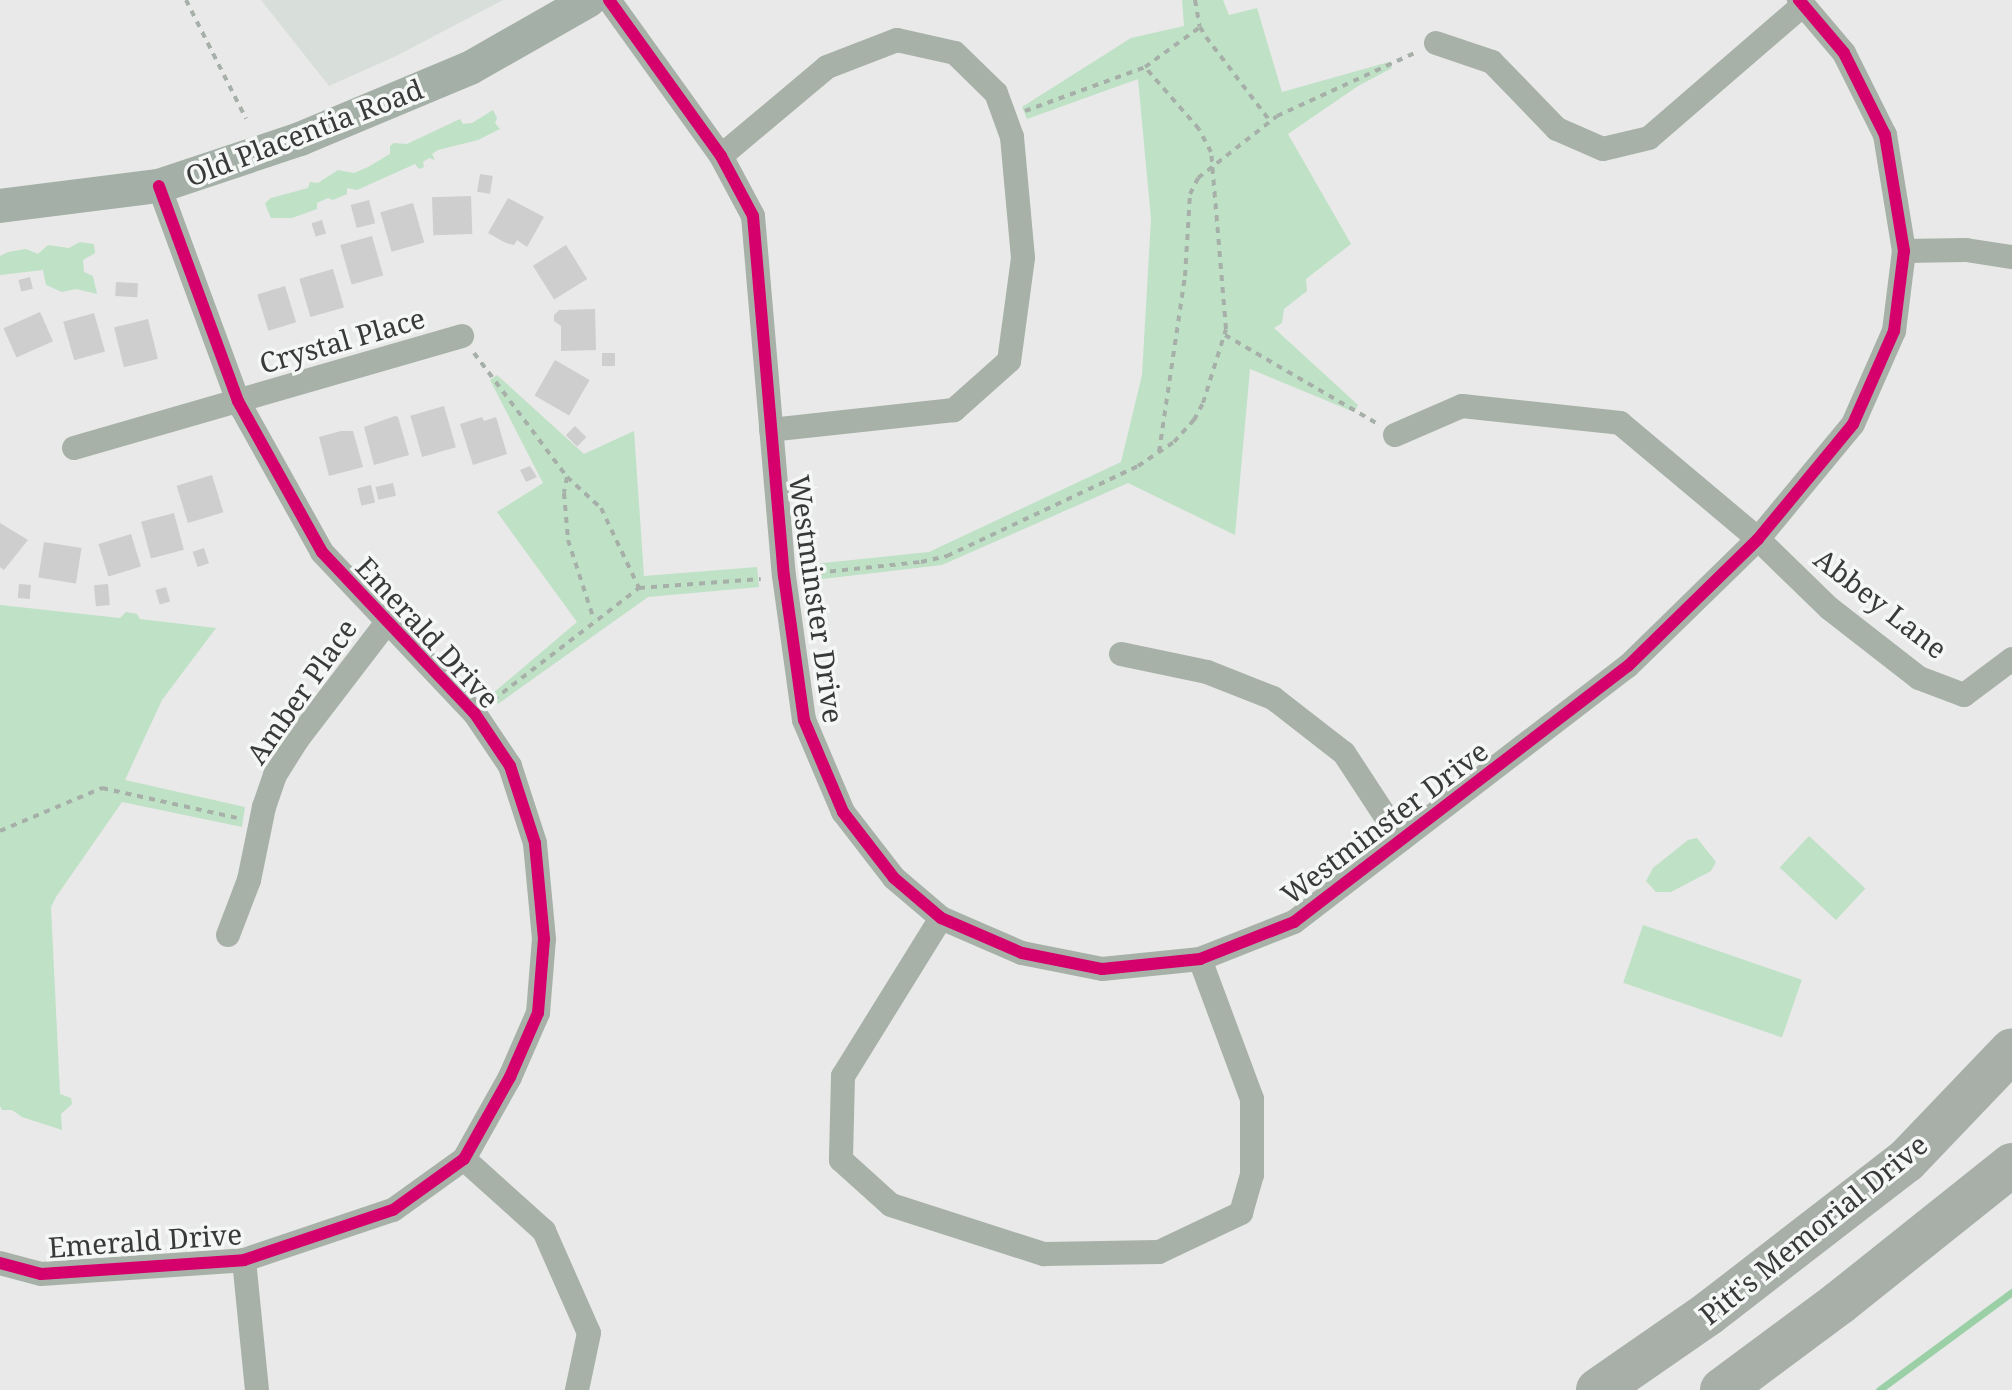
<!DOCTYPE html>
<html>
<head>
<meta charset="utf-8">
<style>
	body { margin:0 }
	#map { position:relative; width:2012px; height:1390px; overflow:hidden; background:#e8e9e8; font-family:"Noto Serif",serif }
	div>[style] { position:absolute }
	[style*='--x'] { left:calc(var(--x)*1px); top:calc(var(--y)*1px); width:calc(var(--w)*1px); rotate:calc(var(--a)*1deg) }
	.built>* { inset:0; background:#d8ded9 }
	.green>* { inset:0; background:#bfe1c6; transform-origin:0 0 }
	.stream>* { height:7px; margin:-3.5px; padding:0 3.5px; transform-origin:3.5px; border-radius:3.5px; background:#9bd0a7 }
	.building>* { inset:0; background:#cdcecd; transform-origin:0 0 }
	.path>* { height:4px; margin-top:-2px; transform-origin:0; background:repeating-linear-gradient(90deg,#a7afa9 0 6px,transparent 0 12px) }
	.street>* { height:24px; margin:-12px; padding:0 12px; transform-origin:12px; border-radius:12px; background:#a7b1a8 }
	.secondary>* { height:34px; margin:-17px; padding:0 17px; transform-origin:17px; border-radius:17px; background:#a4afa7 }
	.highway>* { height:44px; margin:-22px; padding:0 22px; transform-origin:22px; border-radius:22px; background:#a7afa8 }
	.cycleway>* { height:12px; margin:-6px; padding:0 6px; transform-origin:6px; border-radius:6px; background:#d6006c }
	span { translate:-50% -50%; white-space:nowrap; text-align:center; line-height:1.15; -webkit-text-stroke:7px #f4f7f5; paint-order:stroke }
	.street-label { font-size:28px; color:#383938 }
</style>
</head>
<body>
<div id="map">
	<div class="built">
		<i style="clip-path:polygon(261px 0,503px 0,396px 56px,329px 86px)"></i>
	</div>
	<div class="green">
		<i style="clip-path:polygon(1182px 0,1223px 0,1229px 15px,1257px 8px,1282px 92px,1389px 62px,1392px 68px,1358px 86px,1288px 134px,1351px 244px,1306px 279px,1307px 291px,1284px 309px,1282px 323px,1274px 328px,1358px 405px,1354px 412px,1250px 369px,1235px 535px,1128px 483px,942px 565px,805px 581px,804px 565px,929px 552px,1121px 462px,1142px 375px,1151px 219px,1138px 79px,1027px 119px,1022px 107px,1131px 38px,1184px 26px)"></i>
		<i style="clip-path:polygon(493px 110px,497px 118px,495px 123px,500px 129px,478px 140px,438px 150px,432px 154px,435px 160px,429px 158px,423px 162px,424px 167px,419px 169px,415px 164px,357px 190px,347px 188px,347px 194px,333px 200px,328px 198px,317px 203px,317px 209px,292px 218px,271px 218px,267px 209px,265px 203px,271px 198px,308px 188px,310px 182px,318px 183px,338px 170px,354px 173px,368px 167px,390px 154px,390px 146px,394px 143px,407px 144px,460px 119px,463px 124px,472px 123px)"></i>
		<i style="clip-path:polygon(80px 242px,94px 244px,95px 253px,83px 260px,84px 272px,93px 276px,97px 294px,76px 289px,62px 292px,46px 285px,43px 270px,0 275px,0 256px,8px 252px,26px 249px,38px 254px,48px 245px,69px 248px)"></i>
		<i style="clip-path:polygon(497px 375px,584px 454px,634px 431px,644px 576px,757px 567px,759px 587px,648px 597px,498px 704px,492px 694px,577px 622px,497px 512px,543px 483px,490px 380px)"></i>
		<i style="clip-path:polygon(0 605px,120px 618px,126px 612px,137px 614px,140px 619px,216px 628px,162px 700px,125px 780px,245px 807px,242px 827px,122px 802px,56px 897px,51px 907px,60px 1094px,71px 1098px,72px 1104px,61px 1114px,62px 1130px,22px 1117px,12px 1110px,2px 1110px,0 1106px)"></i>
		<i style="left:1809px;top:836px;width:77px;height:43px;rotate:43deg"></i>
		<i style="clip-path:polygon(1697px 838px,1716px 862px,1711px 871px,1671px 892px,1656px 892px,1646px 881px,1653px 868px,1688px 840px)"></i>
		<i style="left:1643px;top:925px;width:168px;height:61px;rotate:19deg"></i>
	</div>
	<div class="stream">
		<i style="--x:1879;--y:1390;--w:165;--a:-36.4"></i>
	</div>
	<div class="building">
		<i style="left:480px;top:174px;width:13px;height:18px;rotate:9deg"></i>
		<i style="left:471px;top:196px;width:38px;height:39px;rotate:88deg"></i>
		<i style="clip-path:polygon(508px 198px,544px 217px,527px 247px,517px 240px,514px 245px,506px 243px,488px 233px)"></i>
		<i style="left:369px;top:200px;width:24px;height:19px;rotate:75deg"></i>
		<i style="left:413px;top:203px;width:41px;height:34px;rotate:74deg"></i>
		<i style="left:322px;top:220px;width:14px;height:11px;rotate:73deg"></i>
		<i style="left:372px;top:236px;width:41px;height:33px;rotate:74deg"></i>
		<i style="left:566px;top:245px;width:40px;height:39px;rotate:58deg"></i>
		<i style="left:333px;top:269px;width:40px;height:35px;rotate:74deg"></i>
		<i style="left:30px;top:277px;width:12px;height:12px;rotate:76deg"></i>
		<i style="left:116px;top:282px;width:22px;height:14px;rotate:3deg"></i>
		<i style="left:285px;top:286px;width:38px;height:29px;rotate:73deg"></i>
		<i style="clip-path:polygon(595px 309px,596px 350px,561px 351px,561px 326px,554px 321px,554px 315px,559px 310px)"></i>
		<i style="left:40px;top:312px;width:32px;height:40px;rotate:66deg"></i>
		<i style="left:94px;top:313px;width:40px;height:32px;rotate:74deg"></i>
		<i style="left:148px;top:319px;width:41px;height:35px;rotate:76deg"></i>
		<i style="left:602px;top:353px;width:13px;height:13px"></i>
		<i style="left:555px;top:360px;width:40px;height:41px;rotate:30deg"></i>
		<i style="left:444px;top:406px;width:43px;height:35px;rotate:74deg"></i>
		<i style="clip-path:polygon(395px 416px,398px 417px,409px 455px,374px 465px,364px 427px)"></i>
		<i style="clip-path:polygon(482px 417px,484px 421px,496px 417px,507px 454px,473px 465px,460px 424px)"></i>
		<i style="left:575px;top:426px;width:16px;height:13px;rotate:45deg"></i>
		<i style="clip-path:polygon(341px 431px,353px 431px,363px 467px,329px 476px,319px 437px)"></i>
		<i style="clip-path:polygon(530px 466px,537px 477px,526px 482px,520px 470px)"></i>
		<i style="left:212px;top:475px;width:39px;height:37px;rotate:73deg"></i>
		<i style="left:393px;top:483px;width:13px;height:18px;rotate:77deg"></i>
		<i style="left:371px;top:485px;width:18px;height:14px;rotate:77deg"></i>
		<i style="left:174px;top:513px;width:38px;height:34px;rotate:75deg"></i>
		<i style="clip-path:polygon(0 523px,28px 540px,4px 570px,0 567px)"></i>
		<i style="left:131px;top:534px;width:34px;height:34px;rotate:73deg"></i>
		<i style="left:44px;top:542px;width:38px;height:36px;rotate:9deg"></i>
		<i style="left:204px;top:548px;width:16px;height:12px;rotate:72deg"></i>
		<i style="left:19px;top:584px;width:12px;height:14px;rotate:5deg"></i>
		<i style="left:108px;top:584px;width:21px;height:14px;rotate:85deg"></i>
		<i style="left:166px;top:587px;width:15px;height:11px;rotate:74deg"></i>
	</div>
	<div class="path">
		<i style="--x:186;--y:0;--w:133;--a:63.2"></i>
		<i style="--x:1195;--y:0;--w:27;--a:80"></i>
		<i style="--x:1200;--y:27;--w:12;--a:59"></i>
		<i style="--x:1206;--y:37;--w:106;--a:52.7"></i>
		<i style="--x:1025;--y:111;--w:128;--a:-20.1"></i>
		<i style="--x:1145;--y:67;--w:68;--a:-36"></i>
		<i style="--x:1225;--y:335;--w:177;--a:30.2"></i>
		<i style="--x:474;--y:353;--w:155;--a:53.1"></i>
		<i style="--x:567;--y:477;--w:46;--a:42.4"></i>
		<i style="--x:601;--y:508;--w:89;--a:64.6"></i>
		<i style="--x:1159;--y:452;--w:178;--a:-81.6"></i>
		<i style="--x:1185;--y:276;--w:82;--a:-86.5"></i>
		<i style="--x:1190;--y:194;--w:18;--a:-63"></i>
		<i style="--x:1198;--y:178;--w:100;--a:-38.1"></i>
		<i style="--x:1277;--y:116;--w:154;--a:-24.6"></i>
		<i style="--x:567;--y:477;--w:16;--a:101"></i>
		<i style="--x:564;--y:493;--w:47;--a:85.1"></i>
		<i style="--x:568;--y:540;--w:84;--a:72"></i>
		<i style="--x:806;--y:574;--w:116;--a:-6"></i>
		<i style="--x:921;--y:562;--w:27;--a:-13"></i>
		<i style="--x:947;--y:556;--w:211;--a:-25.2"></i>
		<i style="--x:1138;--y:466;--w:43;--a:-33.7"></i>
		<i style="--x:1174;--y:442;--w:30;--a:-48"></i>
		<i style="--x:1194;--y:420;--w:19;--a:-62"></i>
		<i style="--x:1203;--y:403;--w:77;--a:-72.7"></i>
		<i style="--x:1226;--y:329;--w:178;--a:-94.8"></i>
		<i style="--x:1211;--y:152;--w:26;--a:-118"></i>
		<i style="--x:1199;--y:129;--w:82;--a:-131.1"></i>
		<i style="--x:493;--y:700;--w:184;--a:-37.5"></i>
		<i style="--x:639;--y:588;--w:122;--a:-4.2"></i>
		<i style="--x:0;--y:831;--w:111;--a:-22.9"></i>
		<i style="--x:102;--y:788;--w:138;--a:12.5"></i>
	</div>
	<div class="street">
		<i style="--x:609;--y:0;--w:192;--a:54.3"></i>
		<i style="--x:721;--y:156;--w:68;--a:61.9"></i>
		<i style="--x:753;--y:216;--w:361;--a:85.1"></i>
		<i style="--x:784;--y:576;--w:145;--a:82.1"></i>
		<i style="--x:804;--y:720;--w:100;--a:67"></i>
		<i style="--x:843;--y:812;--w:83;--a:52.3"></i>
		<i style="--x:894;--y:878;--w:62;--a:40.4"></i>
		<i style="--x:941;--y:918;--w:88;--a:23.4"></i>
		<i style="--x:1022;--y:953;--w:82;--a:11.3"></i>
		<i style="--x:1102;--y:969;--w:99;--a:-5.8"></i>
		<i style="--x:1200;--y:959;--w:101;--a:-21.5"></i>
		<i style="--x:1294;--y:922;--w:421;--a:-37.5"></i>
		<i style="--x:1628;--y:666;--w:182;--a:-44.3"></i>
		<i style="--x:1758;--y:539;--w:149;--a:-50.4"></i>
		<i style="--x:1853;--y:424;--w:102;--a:-66.2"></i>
		<i style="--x:1894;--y:331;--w:81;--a:-82.9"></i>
		<i style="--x:1904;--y:251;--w:118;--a:-99.3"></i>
		<i style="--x:1885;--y:135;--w:92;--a:-116.6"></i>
		<i style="--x:1844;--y:53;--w:70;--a:-130.3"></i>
		<i style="--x:1436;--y:43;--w:59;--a:18.7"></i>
		<i style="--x:1492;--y:62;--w:93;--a:45.9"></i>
		<i style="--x:1557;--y:129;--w:50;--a:23.5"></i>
		<i style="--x:1603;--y:149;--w:47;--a:-13.4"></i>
		<i style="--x:1649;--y:138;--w:203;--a:-40.8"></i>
		<i style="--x:721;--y:156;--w:138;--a:-40"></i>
		<i style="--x:827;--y:67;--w:75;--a:-21.1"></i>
		<i style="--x:897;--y:40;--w:59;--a:12.6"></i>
		<i style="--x:955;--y:53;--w:57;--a:44.3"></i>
		<i style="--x:996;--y:93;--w:47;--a:70"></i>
		<i style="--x:1012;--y:137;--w:121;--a:84.8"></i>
		<i style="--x:1023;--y:258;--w:104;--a:97.7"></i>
		<i style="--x:1009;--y:361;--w:74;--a:138.3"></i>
		<i style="--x:954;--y:410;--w:184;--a:173.8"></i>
		<i style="--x:1904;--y:251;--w:62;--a:-0.9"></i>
		<i style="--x:1966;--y:250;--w:47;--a:8.7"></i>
		<i style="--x:1395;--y:435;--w:73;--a:-23.4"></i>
		<i style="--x:1462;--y:406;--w:159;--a:6.1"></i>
		<i style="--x:1620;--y:423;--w:180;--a:40"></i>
		<i style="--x:1758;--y:539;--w:99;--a:44.2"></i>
		<i style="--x:1829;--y:608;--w:114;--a:37.9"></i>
		<i style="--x:1919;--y:678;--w:48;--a:20.7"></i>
		<i style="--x:1964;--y:695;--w:60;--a:-36.9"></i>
		<i style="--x:74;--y:448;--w:404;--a:-16.1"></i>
		<i style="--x:1121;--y:654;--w:88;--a:11.8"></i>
		<i style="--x:1207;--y:672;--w:71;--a:21.5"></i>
		<i style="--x:1273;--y:698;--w:90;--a:37.8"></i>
		<i style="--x:1344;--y:753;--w:104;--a:56.8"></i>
		<i style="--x:941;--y:918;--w:186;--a:121.8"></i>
		<i style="--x:843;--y:1076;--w:84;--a:91.4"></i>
		<i style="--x:841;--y:1160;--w:67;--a:42"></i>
		<i style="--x:891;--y:1205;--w:161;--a:17.8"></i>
		<i style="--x:1044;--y:1254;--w:115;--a:-1"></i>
		<i style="--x:1159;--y:1252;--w:91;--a:-25.4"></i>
		<i style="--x:1241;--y:1213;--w:40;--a:-74"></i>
		<i style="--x:1252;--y:1175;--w:76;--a:-90"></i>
		<i style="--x:1252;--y:1099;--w:149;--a:-110.4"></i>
		<i style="--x:228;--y:935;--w:59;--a:-69.1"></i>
		<i style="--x:249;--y:880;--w:75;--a:-78.4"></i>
		<i style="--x:264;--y:807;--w:34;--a:-71"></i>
		<i style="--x:275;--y:775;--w:41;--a:-57.8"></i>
		<i style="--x:297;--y:740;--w:150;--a:-52.6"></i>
		<i style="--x:464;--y:1159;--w:108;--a:42"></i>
		<i style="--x:544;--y:1231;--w:111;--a:66.2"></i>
		<i style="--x:589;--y:1333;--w:58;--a:101.9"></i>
		<i style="--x:244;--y:1260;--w:131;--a:84.3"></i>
		<i style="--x:0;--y:1263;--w:42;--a:15"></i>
		<i style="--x:41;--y:1274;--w:203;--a:-3.9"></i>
		<i style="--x:244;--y:1260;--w:157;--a:-18.6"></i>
		<i style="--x:393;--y:1210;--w:87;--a:-35.7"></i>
		<i style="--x:464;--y:1159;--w:94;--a:-60.7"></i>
		<i style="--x:510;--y:1077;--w:70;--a:-66.4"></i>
		<i style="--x:538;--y:1013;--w:74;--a:-85.4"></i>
		<i style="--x:544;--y:939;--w:96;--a:-95.4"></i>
		<i style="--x:535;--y:843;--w:81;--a:-108"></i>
		<i style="--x:510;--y:766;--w:63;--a:-123.9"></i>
		<i style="--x:475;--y:714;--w:223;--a:-133.4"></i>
		<i style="--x:322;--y:552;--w:173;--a:-119.1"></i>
		<i style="--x:238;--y:401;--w:229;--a:-110.2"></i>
	</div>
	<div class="secondary">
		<i style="--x:0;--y:206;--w:160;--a:-7.2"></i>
		<i style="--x:159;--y:186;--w:149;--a:-18.4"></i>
		<i style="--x:300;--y:139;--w:184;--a:-22.7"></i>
		<i style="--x:470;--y:68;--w:137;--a:-29.7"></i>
	</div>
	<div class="highway">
		<i style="--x:1598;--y:1390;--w:135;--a:-34.7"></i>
		<i style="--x:1709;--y:1313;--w:249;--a:-37.7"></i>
		<i style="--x:1906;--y:1161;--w:153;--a:-46.3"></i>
		<i style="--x:1722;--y:1390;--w:146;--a:-36.6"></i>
		<i style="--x:1839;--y:1303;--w:221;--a:-38.6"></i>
	</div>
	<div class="cycleway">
		<i style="--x:609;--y:0;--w:192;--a:54.3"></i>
		<i style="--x:721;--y:156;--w:68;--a:61.9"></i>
		<i style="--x:753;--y:216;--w:361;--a:85.1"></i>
		<i style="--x:784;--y:576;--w:145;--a:82.1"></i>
		<i style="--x:804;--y:720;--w:100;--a:67"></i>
		<i style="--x:843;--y:812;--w:83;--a:52.3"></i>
		<i style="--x:894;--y:878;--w:62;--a:40.4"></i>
		<i style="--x:941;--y:918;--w:88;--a:23.4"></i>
		<i style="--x:1022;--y:953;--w:82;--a:11.3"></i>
		<i style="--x:1102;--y:969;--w:99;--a:-5.8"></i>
		<i style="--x:1200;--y:959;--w:101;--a:-21.5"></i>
		<i style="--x:1294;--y:922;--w:421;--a:-37.5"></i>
		<i style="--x:1628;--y:666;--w:182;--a:-44.3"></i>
		<i style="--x:1758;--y:539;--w:149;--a:-50.4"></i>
		<i style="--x:1853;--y:424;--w:102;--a:-66.2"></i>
		<i style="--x:1894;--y:331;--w:81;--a:-82.9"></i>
		<i style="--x:1904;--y:251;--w:118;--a:-99.3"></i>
		<i style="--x:1885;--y:135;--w:92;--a:-116.6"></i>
		<i style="--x:1844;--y:53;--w:70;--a:-130.3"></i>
		<i style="--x:0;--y:1263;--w:42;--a:15"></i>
		<i style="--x:41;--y:1274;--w:203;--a:-3.9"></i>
		<i style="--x:244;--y:1260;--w:157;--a:-18.6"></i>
		<i style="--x:393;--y:1210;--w:87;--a:-35.7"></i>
		<i style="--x:464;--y:1159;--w:94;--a:-60.7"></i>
		<i style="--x:510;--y:1077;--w:70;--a:-66.4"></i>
		<i style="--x:538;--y:1013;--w:74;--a:-85.4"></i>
		<i style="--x:544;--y:939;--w:96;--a:-95.4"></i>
		<i style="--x:535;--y:843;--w:81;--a:-108"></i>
		<i style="--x:510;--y:766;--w:63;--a:-123.9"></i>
		<i style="--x:475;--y:714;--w:223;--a:-133.4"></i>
		<i style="--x:322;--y:552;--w:173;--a:-119.1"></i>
		<i style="--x:238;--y:401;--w:229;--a:-110.2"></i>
	</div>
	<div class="street-label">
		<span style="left:304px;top:132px;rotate:-21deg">Old Placentia Road</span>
		<span style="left:342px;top:340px;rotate:-16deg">Crystal Place</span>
		<span style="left:817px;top:599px;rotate:82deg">Westminster Drive</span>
		<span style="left:1881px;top:603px;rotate:38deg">Abbey Lane</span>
		<span style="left:428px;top:632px;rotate:47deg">Emerald Drive</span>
		<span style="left:301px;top:691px;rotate:-55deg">Amber Place</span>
		<span style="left:1384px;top:822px;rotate:-37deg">Westminster Drive</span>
		<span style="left:1813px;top:1229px;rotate:-39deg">Pitt's Memorial Drive</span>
		<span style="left:145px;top:1240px;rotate:-4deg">Emerald Drive</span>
	</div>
</div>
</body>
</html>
